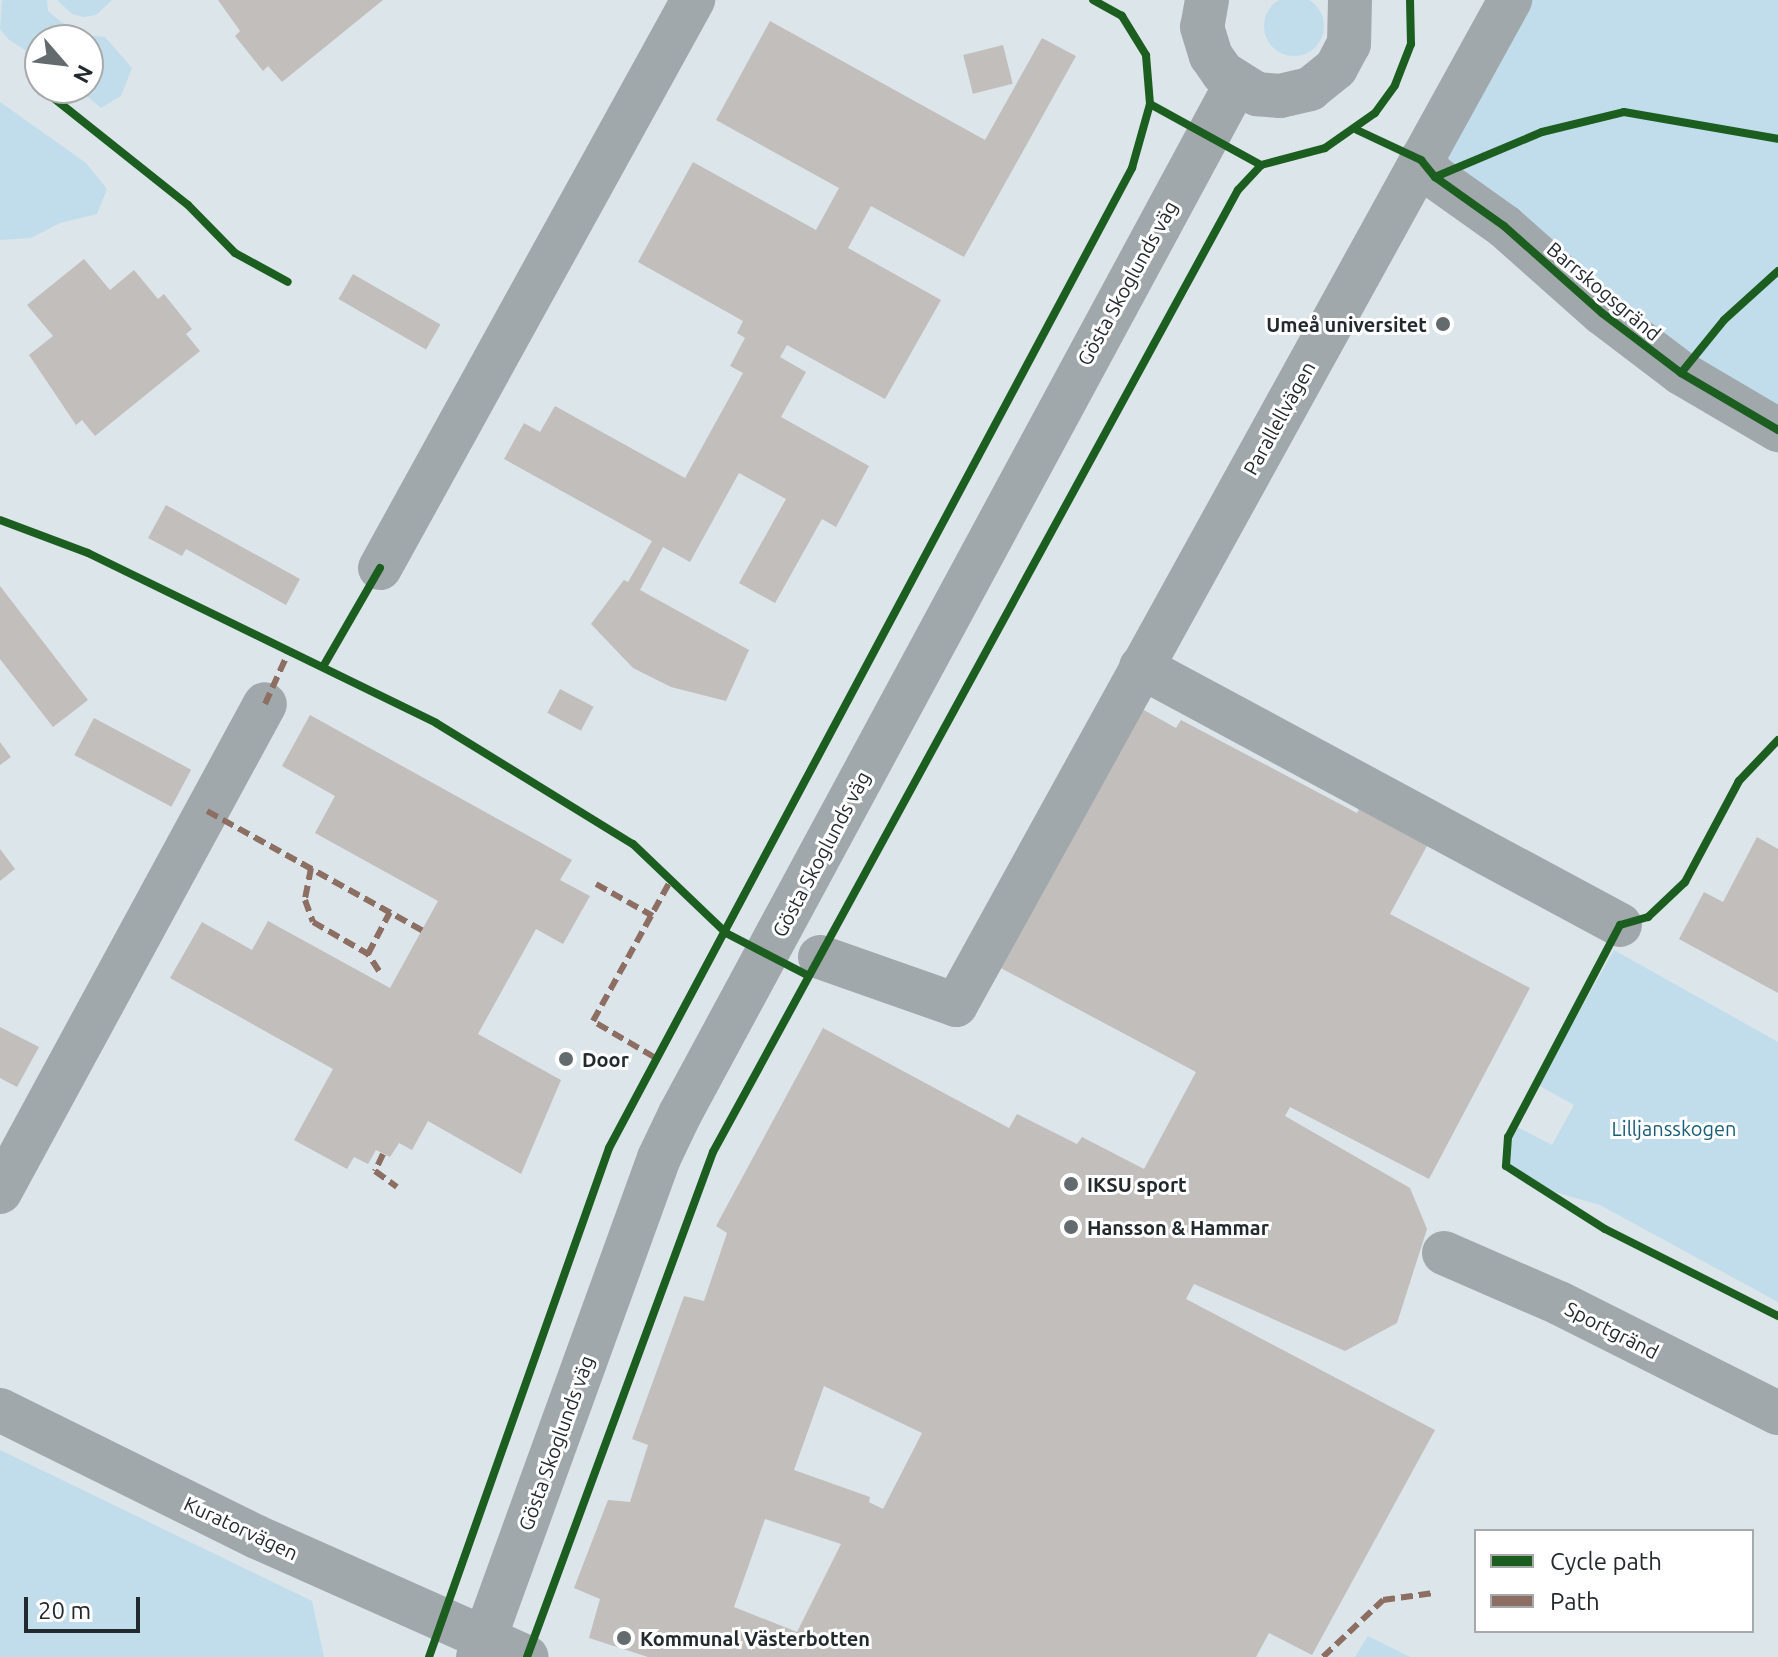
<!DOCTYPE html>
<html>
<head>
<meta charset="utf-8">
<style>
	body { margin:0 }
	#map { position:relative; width:1778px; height:1657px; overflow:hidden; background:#dbe5ea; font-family:Ubuntu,sans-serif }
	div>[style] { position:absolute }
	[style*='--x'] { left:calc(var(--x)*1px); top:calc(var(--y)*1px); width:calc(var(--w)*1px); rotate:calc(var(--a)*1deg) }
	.green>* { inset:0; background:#c1ddeb }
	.round { border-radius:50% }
	.building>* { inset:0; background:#c2bebb; transform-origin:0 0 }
	.minor>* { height:44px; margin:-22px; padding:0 22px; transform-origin:22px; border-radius:22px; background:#a0a8ac }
	.quiet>* { height:6px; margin-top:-3px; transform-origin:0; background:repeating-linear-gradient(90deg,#8d6e63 0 12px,transparent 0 18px) }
	.cycleway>* { height:8px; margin:-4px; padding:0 4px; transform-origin:4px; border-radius:4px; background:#1b5e20 }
	.dots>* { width:22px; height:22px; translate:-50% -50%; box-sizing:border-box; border:4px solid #fff; border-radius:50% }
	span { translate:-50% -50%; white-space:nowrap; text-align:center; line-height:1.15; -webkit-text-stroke:6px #fff; paint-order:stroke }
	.street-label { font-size:20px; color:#232a2d }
	.poi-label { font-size:20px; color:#232a2d; font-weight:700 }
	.right { translate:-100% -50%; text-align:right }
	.left { translate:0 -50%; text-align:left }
	.park-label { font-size:20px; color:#195d78 }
	.legend { position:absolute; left:1474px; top:1529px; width:280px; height:104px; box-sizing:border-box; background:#fff; border:2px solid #a7aaab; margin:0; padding:10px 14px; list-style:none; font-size:24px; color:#232a2d }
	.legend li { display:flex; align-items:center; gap:16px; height:40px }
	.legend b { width:40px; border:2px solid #a7aaab }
	.north { position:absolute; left:24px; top:24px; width:80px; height:80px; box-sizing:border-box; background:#fff; border:2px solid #a7aaab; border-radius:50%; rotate:118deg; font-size:22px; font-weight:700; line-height:32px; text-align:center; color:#232a2d }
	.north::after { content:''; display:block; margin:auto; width:28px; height:36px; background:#636b6f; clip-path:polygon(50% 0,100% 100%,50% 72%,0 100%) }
	.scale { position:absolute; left:24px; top:1597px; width:116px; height:36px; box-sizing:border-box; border:4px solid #232a2d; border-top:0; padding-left:10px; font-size:24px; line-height:28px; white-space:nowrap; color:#232a2d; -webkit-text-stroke:6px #fff; paint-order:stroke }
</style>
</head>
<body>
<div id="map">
	<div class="green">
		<i class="round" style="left:1264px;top:-4px;width:60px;height:60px"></i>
		<i style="clip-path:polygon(2px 0,47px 0,48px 11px,61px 22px,86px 35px,105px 37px,132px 68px,121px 96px,101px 108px,77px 88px,88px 88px,88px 40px,40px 40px,40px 60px,8px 39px,0 29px)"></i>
		<i style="clip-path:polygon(57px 0,112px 0,96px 15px,84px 17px,72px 14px)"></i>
		<i style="clip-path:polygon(1510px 0,1778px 0,1778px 430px,1435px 177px)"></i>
		<i style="clip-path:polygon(0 102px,86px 163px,107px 189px,97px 214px,60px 223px,31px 238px,0 240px)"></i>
		<i style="clip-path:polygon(1614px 950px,1778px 1042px,1778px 1302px,1600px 1205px,1527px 1184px,1506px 1166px,1508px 1137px,1515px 1126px,1552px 1145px,1574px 1105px,1538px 1085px)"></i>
		<i style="clip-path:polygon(0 1450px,312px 1601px,324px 1657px,0 1657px)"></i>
		<i style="clip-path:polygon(1368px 1636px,1410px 1657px,1355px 1657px)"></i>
	</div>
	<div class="building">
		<i style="clip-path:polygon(218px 0,383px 0,282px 82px,268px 66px,263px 71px,235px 36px,240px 31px)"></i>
		<i style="clip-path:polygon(770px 21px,985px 140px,1042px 38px,1076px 56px,964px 257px,871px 206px,848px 248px,941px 300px,885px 399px,787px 345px,780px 357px,806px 372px,781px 417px,869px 466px,836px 527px,822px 519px,775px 603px,739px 583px,786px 499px,739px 473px,690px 562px,663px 547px,640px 590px,749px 650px,726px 701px,671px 687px,633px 668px,591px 624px,624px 580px,628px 582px,652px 541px,504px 459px,524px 423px,540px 432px,555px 406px,685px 478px,743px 373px,730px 366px,745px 338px,737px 333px,743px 321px,638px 262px,693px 162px,816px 230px,839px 188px,716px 120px)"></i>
		<i style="left:1003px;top:45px;width:40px;height:41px;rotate:76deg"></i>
		<i style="clip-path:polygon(84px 259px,110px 290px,134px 270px,158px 299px,164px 294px,192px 329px,186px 334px,200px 351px,95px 436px,82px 420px,76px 425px,29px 355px,53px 336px,27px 305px)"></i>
		<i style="left:353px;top:274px;width:101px;height:29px;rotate:30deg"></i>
		<i style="clip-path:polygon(166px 505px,300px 579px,286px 605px,186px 549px,182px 556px,148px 538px)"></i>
		<i style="clip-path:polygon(0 586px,88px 700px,53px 727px,0 659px)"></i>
		<i style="left:560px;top:689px;width:38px;height:27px;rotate:28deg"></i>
		<i style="clip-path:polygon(evenodd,1142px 709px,1176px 728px,1181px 720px,1357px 813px,1365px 797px,1434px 833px,1390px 914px,1530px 988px,1429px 1179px,1290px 1107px,1285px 1116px,1410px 1188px,1427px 1229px,1397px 1323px,1345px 1351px,1194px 1284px,1186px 1299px,1435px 1430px,1312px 1655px,1269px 1633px,1256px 1657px,648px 1657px,589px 1638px,600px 1599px,574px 1588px,608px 1500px,630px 1502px,648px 1445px,632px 1439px,684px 1296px,704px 1301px,727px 1233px,716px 1226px,823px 1028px,1009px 1128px,1017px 1114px,1077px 1144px,1082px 1137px,1144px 1169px,1196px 1072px,999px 967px,1142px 709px,824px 1386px,922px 1433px,883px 1509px,869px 1502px,870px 1497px,794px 1470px,824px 1386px,1142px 709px,765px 1519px,841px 1544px,797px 1632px,734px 1607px,765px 1519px)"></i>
		<i style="clip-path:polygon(310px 715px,572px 860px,560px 880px,590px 896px,563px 944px,536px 929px,478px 1034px,561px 1080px,521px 1174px,428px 1121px,412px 1150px,399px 1143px,390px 1157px,376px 1150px,368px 1164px,354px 1157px,347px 1169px,294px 1140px,333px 1069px,170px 978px,202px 922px,252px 950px,268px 921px,390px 988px,438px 901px,315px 833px,335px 796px,282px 766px)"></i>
		<i style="left:94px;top:718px;width:110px;height:42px;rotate:28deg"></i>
		<i style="clip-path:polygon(0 742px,11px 757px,0 765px)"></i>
		<i style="clip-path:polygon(1757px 837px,1778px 849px,1778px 993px,1679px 939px,1704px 892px,1723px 902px)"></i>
		<i style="clip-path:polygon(0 849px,15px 869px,0 881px)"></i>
		<i style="clip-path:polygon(0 1027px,39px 1047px,17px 1087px,0 1078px)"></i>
	</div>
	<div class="minor">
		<i style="--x:1207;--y:0;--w:27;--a:100"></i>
		<i style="--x:1202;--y:27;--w:30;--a:73"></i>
		<i style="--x:1211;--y:56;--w:21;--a:55"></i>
		<i style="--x:1223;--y:73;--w:40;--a:32"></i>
		<i style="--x:1257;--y:94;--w:23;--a:5"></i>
		<i style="--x:1280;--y:96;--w:31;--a:-13"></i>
		<i style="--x:1310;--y:89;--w:33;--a:-39"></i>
		<i style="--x:1336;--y:68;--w:27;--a:-62"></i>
		<i style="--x:1349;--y:44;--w:44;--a:-88.7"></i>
		<i style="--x:1421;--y:160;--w:22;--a:51"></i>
		<i style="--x:1435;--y:177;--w:85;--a:35.4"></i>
		<i style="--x:1504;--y:226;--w:131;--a:41.6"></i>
		<i style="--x:1602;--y:313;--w:99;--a:37.2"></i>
		<i style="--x:1681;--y:373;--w:113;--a:30.4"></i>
		<i style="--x:380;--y:568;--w:649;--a:-61.14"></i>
		<i style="--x:1141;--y:667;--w:544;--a:28.31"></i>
		<i style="--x:820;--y:957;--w:144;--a:19.4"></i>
		<i style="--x:956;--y:1005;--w:1148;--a:-61.13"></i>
		<i style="--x:0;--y:1192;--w:555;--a:-61.5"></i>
		<i style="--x:1444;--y:1253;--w:125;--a:23.5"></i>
		<i style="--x:1559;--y:1303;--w:245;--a:26.7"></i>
		<i style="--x:0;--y:1410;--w:287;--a:26.3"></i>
		<i style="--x:257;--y:1537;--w:295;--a:24"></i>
		<i style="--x:478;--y:1657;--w:531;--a:-70.06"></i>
		<i style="--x:659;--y:1158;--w:49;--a:-64.5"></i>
		<i style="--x:680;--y:1114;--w:1170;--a:-61.64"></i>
	</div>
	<div class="quiet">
		<i style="--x:265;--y:704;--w:60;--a:-65.6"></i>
		<i style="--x:207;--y:811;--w:246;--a:29"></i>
		<i style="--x:311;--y:868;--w:33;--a:101"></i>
		<i style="--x:305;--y:900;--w:23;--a:70"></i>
		<i style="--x:313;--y:922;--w:64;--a:30.2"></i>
		<i style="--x:596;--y:884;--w:65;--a:29.3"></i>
		<i style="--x:379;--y:971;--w:20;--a:-123"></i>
		<i style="--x:368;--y:954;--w:47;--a:-62.4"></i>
		<i style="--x:654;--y:1057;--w:71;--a:-149.5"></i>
		<i style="--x:593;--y:1021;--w:163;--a:-61.1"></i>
		<i style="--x:383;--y:1154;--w:19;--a:115"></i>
		<i style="--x:375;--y:1171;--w:27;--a:36"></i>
		<i style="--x:1323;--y:1657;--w:83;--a:-43.5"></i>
		<i style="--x:1383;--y:1600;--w:51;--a:-7.8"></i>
	</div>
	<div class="cycleway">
		<i style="--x:41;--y:88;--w:188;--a:38.5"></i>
		<i style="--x:188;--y:205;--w:67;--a:45.6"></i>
		<i style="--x:235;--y:253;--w:60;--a:28.7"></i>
		<i style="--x:1150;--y:104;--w:127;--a:28.8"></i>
		<i style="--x:1357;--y:130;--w:71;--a:25.1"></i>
		<i style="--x:1421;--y:160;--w:22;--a:51"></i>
		<i style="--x:1435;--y:177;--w:85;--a:35.4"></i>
		<i style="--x:1504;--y:226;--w:131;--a:41.6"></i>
		<i style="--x:1602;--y:313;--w:99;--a:37.2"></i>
		<i style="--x:1681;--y:373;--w:113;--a:30.4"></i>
		<i style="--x:1435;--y:177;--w:116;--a:-22.8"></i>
		<i style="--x:1542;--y:132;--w:84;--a:-13.7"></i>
		<i style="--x:1624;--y:112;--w:156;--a:9.9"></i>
		<i style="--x:1681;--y:373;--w:68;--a:-50.9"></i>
		<i style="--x:1724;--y:320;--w:73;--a:-42.2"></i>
		<i style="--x:0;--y:520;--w:94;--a:20.6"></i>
		<i style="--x:88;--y:553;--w:387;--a:26"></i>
		<i style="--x:436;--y:723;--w:231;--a:31.6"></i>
		<i style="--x:633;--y:844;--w:129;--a:43.7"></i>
		<i style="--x:726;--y:933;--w:93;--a:27.4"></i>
		<i style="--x:324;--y:665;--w:112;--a:-60"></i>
		<i style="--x:1778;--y:740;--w:57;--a:133.6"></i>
		<i style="--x:1739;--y:781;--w:115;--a:118.1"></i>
		<i style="--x:1685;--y:882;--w:51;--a:136.6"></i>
		<i style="--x:1648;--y:917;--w:29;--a:164"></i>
		<i style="--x:1620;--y:925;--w:240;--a:117.8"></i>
		<i style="--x:1508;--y:1137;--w:29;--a:94"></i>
		<i style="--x:1506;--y:1166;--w:117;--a:32.5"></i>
		<i style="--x:1605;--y:1229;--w:194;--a:26.7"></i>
		<i style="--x:429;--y:1657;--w:540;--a:-70.52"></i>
		<i style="--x:609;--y:1148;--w:1111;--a:-61.91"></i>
		<i style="--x:1132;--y:168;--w:66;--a:-74.3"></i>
		<i style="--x:1150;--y:104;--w:49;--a:-94.7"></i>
		<i style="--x:1146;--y:55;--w:46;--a:-121.6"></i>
		<i style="--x:1122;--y:16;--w:33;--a:-151"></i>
		<i style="--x:527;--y:1657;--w:538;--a:-69.78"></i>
		<i style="--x:713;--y:1152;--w:1096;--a:-61.38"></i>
		<i style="--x:1238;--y:190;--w:34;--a:-47"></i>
		<i style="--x:1261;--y:165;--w:66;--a:-14.9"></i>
		<i style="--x:1325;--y:148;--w:61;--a:-35"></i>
		<i style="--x:1375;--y:113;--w:34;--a:-54"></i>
		<i style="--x:1395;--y:85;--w:44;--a:-68.7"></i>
		<i style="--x:1411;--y:44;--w:44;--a:-91.3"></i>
	</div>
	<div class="dots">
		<i style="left:1443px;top:324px;background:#636b6f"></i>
		<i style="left:566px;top:1059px;background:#636b6f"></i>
		<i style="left:1071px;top:1184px;background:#636b6f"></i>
		<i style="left:1071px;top:1227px;background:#636b6f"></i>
		<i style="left:624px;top:1638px;background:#636b6f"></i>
	</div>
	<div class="street-label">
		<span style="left:1127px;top:283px;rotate:-61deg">Gösta Skoglunds väg</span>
		<span style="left:1604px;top:291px;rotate:40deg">Barrskogsgränd</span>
		<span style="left:1279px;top:418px;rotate:-61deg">Parallellvägen</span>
		<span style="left:821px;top:854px;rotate:-62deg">Gösta Skoglunds väg</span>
		<span style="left:1612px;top:1330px;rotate:27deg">Sportgränd</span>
		<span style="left:556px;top:1443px;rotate:-70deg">Gösta Skoglunds väg</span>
		<span style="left:241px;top:1528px;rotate:25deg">Kuratorvägen</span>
	</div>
	<div class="poi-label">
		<span class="right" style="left:1427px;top:324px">Umeå universitet</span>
		<span class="left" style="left:582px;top:1059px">Door</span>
		<span class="left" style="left:1087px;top:1184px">IKSU sport</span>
		<span class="left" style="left:1087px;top:1227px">Hansson &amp; Hammar</span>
		<span class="left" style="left:640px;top:1638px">Kommunal Västerbotten</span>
	</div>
	<div class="park-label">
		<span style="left:1674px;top:1128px">Lilljansskogen</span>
	</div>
	<ul class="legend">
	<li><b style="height:10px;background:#1b5e20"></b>Cycle path</li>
	<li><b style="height:10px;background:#8d6e63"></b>Path</li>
	</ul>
	<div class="north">N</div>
	<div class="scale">20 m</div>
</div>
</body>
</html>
